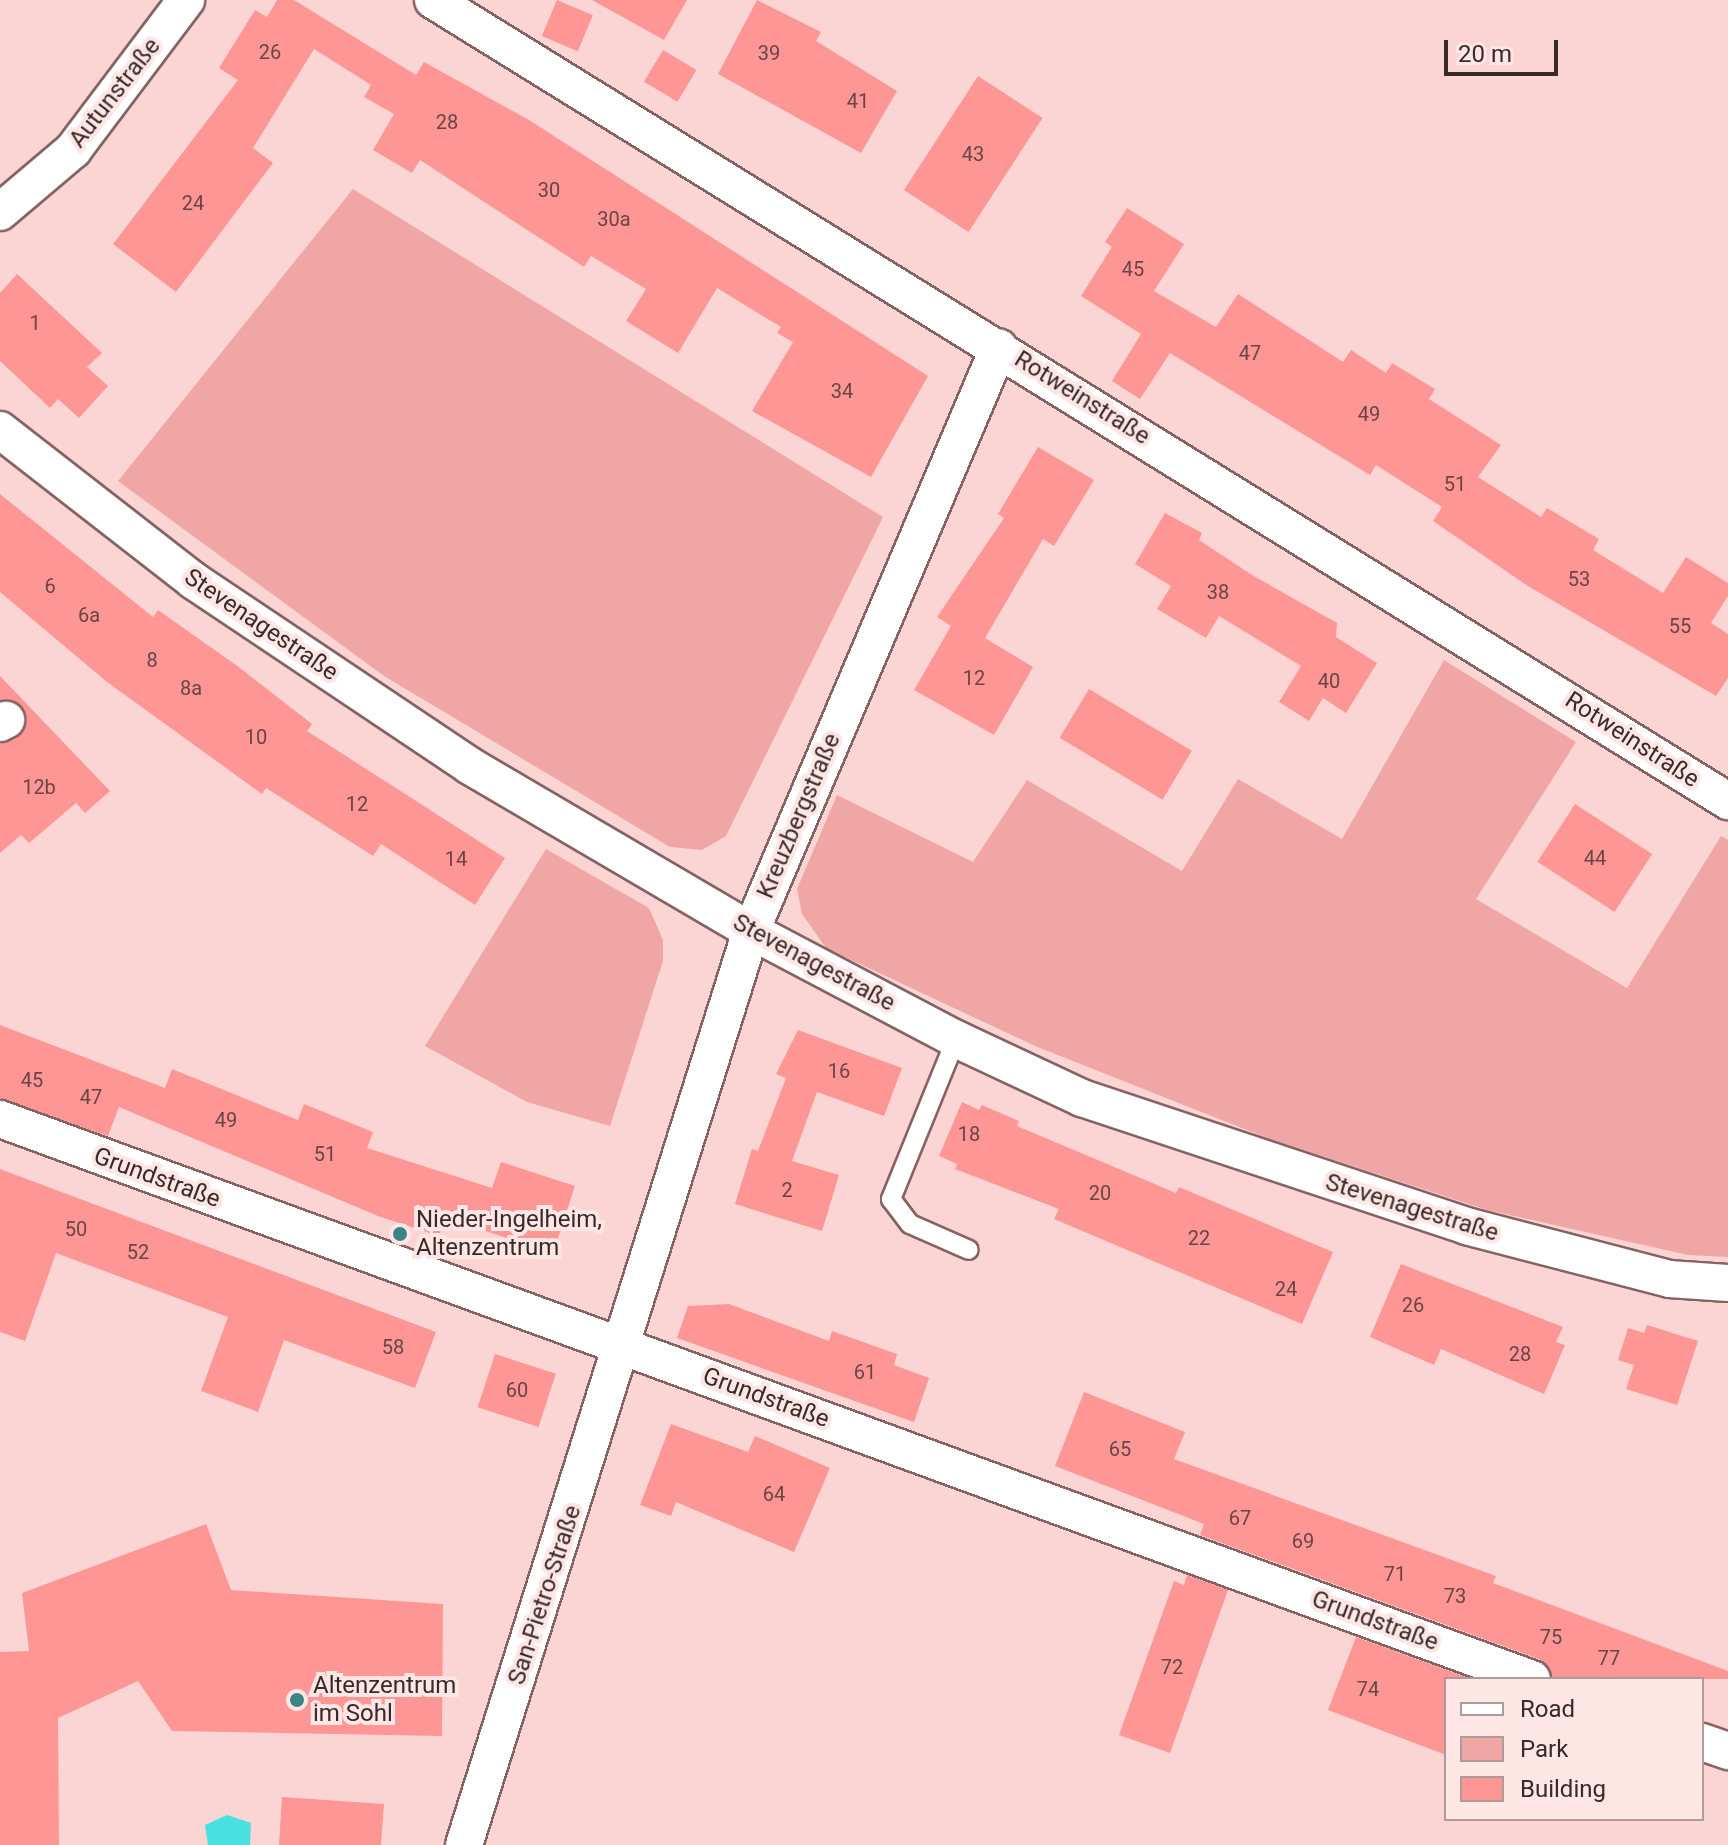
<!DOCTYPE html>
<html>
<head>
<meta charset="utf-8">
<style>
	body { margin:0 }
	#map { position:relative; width:1728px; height:1845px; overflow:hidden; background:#fbd5d3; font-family:Roboto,sans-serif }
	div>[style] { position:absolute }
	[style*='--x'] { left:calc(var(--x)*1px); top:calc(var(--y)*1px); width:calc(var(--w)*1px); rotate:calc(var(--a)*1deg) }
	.green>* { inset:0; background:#f0a6a4 }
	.water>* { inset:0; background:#48e0e1 }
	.building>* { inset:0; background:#fd9695; transform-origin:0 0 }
	.roads { filter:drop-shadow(2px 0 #846362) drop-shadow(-2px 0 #846362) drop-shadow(0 2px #846362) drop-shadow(0 -2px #846362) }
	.service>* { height:18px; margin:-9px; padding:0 9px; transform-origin:9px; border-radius:9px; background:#fff }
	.minor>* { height:36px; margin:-18px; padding:0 18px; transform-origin:18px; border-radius:18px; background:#fff }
	.dots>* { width:22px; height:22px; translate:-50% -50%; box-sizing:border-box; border:4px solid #fee6e5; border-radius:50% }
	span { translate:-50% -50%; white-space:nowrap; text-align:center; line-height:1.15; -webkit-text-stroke:8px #fee6e5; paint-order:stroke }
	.number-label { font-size:20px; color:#694544 }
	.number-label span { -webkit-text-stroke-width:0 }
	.street-label { font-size:24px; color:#382a29 }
	.poi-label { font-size:24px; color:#382a29 }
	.left { translate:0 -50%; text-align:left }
	.legend { position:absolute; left:1444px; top:1677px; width:260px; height:144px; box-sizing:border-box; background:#fee6e5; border:2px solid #af9b9a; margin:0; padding:10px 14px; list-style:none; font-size:24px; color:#382a29 }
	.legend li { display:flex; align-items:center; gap:16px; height:40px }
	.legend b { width:40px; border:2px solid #af9b9a }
	.scale { position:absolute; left:1444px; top:40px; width:114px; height:36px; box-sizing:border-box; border:4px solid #382a29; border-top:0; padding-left:10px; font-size:24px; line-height:28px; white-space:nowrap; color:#382a29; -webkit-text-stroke:6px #fee6e5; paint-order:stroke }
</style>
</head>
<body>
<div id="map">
	<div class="green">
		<i style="clip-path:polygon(353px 189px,883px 517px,726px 836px,702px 850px,670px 847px,384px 676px,118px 481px)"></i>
		<i style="clip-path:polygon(1444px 660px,1576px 742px,1476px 899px,1627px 988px,1721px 836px,1728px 840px,1728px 1257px,1688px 1255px,1487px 1210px,1267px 1138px,1035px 1046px,826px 948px,802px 914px,797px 889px,837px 795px,973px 862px,1027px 780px,1182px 871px,1238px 779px,1342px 839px)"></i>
		<i style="clip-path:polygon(546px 849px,649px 908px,663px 940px,663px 961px,610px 1126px,527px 1102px,425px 1046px)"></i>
	</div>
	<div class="water">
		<i style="clip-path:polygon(227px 1815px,251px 1823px,250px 1845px,208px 1845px,205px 1825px)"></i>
	</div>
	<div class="building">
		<i style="clip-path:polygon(277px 0,294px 0,416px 75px,424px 62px,529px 120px,928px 376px,871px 477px,752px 411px,793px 342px,777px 333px,781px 327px,717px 288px,678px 353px,626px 321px,646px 289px,591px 256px,584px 267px,420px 160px,412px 173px,373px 150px,394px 114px,364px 97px,371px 85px,314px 49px,253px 148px,273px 163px,176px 292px,113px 244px,238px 80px,219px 68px,255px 10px,267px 17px)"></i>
		<i style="left:557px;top:0;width:39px;height:39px;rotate:23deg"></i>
		<i style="clip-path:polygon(592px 0,687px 0,664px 40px)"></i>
		<i style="clip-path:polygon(757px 0,821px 32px,816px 41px,897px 91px,861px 153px,718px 74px)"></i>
		<i style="left:663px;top:50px;width:39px;height:37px;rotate:31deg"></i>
		<i style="left:978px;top:76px;width:77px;height:136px;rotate:33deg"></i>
		<i style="clip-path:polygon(1127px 208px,1184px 244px,1154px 291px,1216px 327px,1238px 294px,1343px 362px,1351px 350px,1386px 373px,1392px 363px,1435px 389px,1429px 399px,1501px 445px,1478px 477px,1541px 517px,1547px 508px,1599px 539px,1593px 550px,1663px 593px,1686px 557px,1728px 583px,1728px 596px,1711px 623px,1728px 634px,1728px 678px,1716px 696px,1528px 586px,1433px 521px,1442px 507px,1376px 465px,1370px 475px,1170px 353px,1140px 399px,1112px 381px,1141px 334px,1081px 296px,1112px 247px,1105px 242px)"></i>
		<i style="clip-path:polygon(17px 274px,102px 353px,87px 367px,108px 386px,79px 418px,58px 399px,50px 408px,0 361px,0 293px)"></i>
		<i style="clip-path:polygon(1038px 447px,1094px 480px,1054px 546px,1043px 539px,985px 638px,1033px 667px,994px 735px,914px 690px,951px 626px,937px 617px,1004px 518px,998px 514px)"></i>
		<i style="clip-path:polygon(0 494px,153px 617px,158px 610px,236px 665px,312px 724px,307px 731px,505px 858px,475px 905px,381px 844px,373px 856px,266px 788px,262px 794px,107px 682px,0 592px)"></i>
		<i style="clip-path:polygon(1165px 513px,1202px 533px,1199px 540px,1252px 575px,1337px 623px,1336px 637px,1377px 663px,1346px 713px,1323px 698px,1309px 721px,1279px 702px,1301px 666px,1219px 616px,1206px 638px,1157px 609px,1171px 586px,1135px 564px)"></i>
		<i style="clip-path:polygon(0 676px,110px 791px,85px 813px,76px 803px,29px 843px,21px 835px,0 853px,0 744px,16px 738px,27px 720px,18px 703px,0 700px)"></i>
		<i style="left:1089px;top:689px;width:120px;height:57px;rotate:31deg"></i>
		<i style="left:1575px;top:804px;width:92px;height:69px;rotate:33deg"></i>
		<i style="clip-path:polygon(0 1025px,165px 1088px,172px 1069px,298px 1120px,304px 1104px,373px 1132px,367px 1148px,492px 1188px,501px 1162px,575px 1186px,553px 1253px,445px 1218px,439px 1236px,378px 1216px,119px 1107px,108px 1136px,0 1099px)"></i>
		<i style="clip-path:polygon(798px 1030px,902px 1068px,884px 1116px,817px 1092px,792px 1161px,839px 1175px,822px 1231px,735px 1204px,752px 1149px,758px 1151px,786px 1078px,776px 1074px)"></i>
		<i style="clip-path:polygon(962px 1102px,979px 1110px,982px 1105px,1019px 1121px,1017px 1126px,1176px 1193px,1179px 1187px,1333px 1252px,1302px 1324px,1054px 1219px,1059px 1209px,955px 1169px,957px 1164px,939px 1156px)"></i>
		<i style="clip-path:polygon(0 1169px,436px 1332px,415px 1388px,284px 1340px,258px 1412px,229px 1401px,201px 1391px,228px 1317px,56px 1253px,25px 1341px,0 1332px)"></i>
		<i style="clip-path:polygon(1401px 1264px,1563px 1327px,1556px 1342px,1565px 1345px,1544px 1394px,1441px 1349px,1434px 1365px,1370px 1337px)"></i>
		<i style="clip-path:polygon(729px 1304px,829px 1341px,832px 1331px,897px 1354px,894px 1365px,929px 1378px,914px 1422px,677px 1338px,688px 1306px)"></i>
		<i style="clip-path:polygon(1647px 1325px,1698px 1341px,1677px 1405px,1626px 1389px,1634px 1365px,1618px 1360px,1628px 1328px,1644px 1333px)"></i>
		<i style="left:495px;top:1354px;width:64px;height:56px;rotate:18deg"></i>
		<i style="clip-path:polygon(1084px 1392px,1185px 1432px,1174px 1459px,1496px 1576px,1493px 1583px,1728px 1671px,1728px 1679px,1552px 1679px,1539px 1659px,1200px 1535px,1204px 1524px,1055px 1466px)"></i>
		<i style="clip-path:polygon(671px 1424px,748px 1452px,755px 1436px,830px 1468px,794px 1552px,676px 1502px,671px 1516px,640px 1505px)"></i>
		<i style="clip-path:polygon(206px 1524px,231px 1590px,443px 1604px,442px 1736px,172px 1731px,138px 1681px,58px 1718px,59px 1845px,0 1845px,0 1652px,29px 1651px,22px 1593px)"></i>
		<i style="clip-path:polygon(1187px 1575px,1228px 1590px,1170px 1753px,1119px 1735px,1174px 1581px,1184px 1585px)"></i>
		<i style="clip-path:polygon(1356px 1637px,1471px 1679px,1446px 1679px,1446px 1755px,1328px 1710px)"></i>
		<i style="clip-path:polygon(282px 1797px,384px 1804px,381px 1845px,279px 1845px)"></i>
	</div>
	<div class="roads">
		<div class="service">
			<i style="--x:956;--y:1039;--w:173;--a:112.1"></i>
			<i style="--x:891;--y:1199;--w:31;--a:53"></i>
			<i style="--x:910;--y:1224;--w:64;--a:23.8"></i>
		</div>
		<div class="minor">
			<i style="--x:433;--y:0;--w:1523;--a:31.74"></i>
			<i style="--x:0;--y:212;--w:96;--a:-40.3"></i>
			<i style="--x:73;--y:150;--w:188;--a:-53"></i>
			<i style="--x:0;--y:430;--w:246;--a:37.9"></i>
			<i style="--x:194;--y:581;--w:332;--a:33.8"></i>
			<i style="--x:470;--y:766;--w:326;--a:30.4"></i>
			<i style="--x:751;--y:931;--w:232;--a:27.8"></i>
			<i style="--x:956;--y:1039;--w:139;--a:25.1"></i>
			<i style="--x:1082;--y:1098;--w:405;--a:18.4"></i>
			<i style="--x:1466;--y:1226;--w:210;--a:14.6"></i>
			<i style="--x:1669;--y:1279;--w:59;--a:3.9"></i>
			<i style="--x:0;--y:723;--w:7;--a:-27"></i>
			<i style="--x:0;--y:1119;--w:1631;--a:20.08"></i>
			<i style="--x:1702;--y:1742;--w:28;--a:19"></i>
			<i style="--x:464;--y:1845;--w:958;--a:-72.57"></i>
			<i style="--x:751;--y:931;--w:634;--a:-66.99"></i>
		</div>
	</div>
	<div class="dots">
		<i style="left:400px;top:1234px;background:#3c8585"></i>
		<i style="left:297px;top:1700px;background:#3c8585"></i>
	</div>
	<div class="number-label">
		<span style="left:270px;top:52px">26</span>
		<span style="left:769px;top:53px">39</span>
		<span style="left:858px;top:101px">41</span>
		<span style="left:447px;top:122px">28</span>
		<span style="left:973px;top:154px">43</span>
		<span style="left:549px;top:190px">30</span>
		<span style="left:193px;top:203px">24</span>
		<span style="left:614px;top:219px">30a</span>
		<span style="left:1133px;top:269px">45</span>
		<span style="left:35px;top:323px">1</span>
		<span style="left:1250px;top:353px">47</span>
		<span style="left:842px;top:391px">34</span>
		<span style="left:1369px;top:414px">49</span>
		<span style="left:1455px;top:484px">51</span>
		<span style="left:1579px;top:579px">53</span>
		<span style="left:50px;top:586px">6</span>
		<span style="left:1218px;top:592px">38</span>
		<span style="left:89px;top:615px">6a</span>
		<span style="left:1680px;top:626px">55</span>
		<span style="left:152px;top:660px">8</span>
		<span style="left:974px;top:678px">12</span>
		<span style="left:1329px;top:681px">40</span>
		<span style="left:191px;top:688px">8a</span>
		<span style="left:256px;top:737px">10</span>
		<span style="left:39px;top:787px">12b</span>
		<span style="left:357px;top:804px">12</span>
		<span style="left:1595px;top:858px">44</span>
		<span style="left:456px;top:859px">14</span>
		<span style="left:839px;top:1071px">16</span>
		<span style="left:32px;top:1080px">45</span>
		<span style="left:91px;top:1097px">47</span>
		<span style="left:226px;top:1120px">49</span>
		<span style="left:969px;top:1134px">18</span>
		<span style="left:325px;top:1154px">51</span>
		<span style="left:787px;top:1190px">2</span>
		<span style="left:1100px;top:1193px">20</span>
		<span style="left:76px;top:1229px">50</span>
		<span style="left:1199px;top:1238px">22</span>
		<span style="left:138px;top:1252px">52</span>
		<span style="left:1286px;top:1289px">24</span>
		<span style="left:1413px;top:1305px">26</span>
		<span style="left:393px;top:1347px">58</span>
		<span style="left:1520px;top:1354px">28</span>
		<span style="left:865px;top:1372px">61</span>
		<span style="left:517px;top:1390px">60</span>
		<span style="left:1120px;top:1449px">65</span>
		<span style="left:774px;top:1494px">64</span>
		<span style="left:1240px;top:1518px">67</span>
		<span style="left:1303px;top:1541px">69</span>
		<span style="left:1395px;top:1574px">71</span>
		<span style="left:1455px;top:1596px">73</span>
		<span style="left:1551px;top:1637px">75</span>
		<span style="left:1609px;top:1658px">77</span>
		<span style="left:1172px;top:1667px">72</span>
		<span style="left:1368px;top:1689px">74</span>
	</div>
	<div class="street-label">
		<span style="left:115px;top:93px;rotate:-52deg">Autunstraße</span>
		<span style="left:1082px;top:398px;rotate:32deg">Rotweinstraße</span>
		<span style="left:261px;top:625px;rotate:34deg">Stevenagestraße</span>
		<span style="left:1632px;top:740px;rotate:33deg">Rotweinstraße</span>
		<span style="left:799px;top:816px;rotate:-67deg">Kreuzbergstraße</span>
		<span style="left:814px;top:963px;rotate:28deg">Stevenagestraße</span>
		<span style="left:157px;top:1178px;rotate:20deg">Grundstraße</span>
		<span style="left:1412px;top:1208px;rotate:17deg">Stevenagestraße</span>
		<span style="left:766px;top:1398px;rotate:20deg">Grundstraße</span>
		<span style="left:545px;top:1595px;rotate:-72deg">San-Pietro-Straße</span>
		<span style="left:1375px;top:1621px;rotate:20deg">Grundstraße</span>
	</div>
	<div class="poi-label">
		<span class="left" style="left:416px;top:1234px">Nieder-Ingelheim,<br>Altenzentrum</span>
		<span class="left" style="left:313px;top:1700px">Altenzentrum<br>im Sohl</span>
	</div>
	<ul class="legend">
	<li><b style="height:10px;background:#fff"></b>Road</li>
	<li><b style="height:22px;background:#f0a6a4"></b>Park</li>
	<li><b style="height:22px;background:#fd9695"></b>Building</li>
	</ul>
	<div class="scale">20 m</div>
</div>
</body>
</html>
